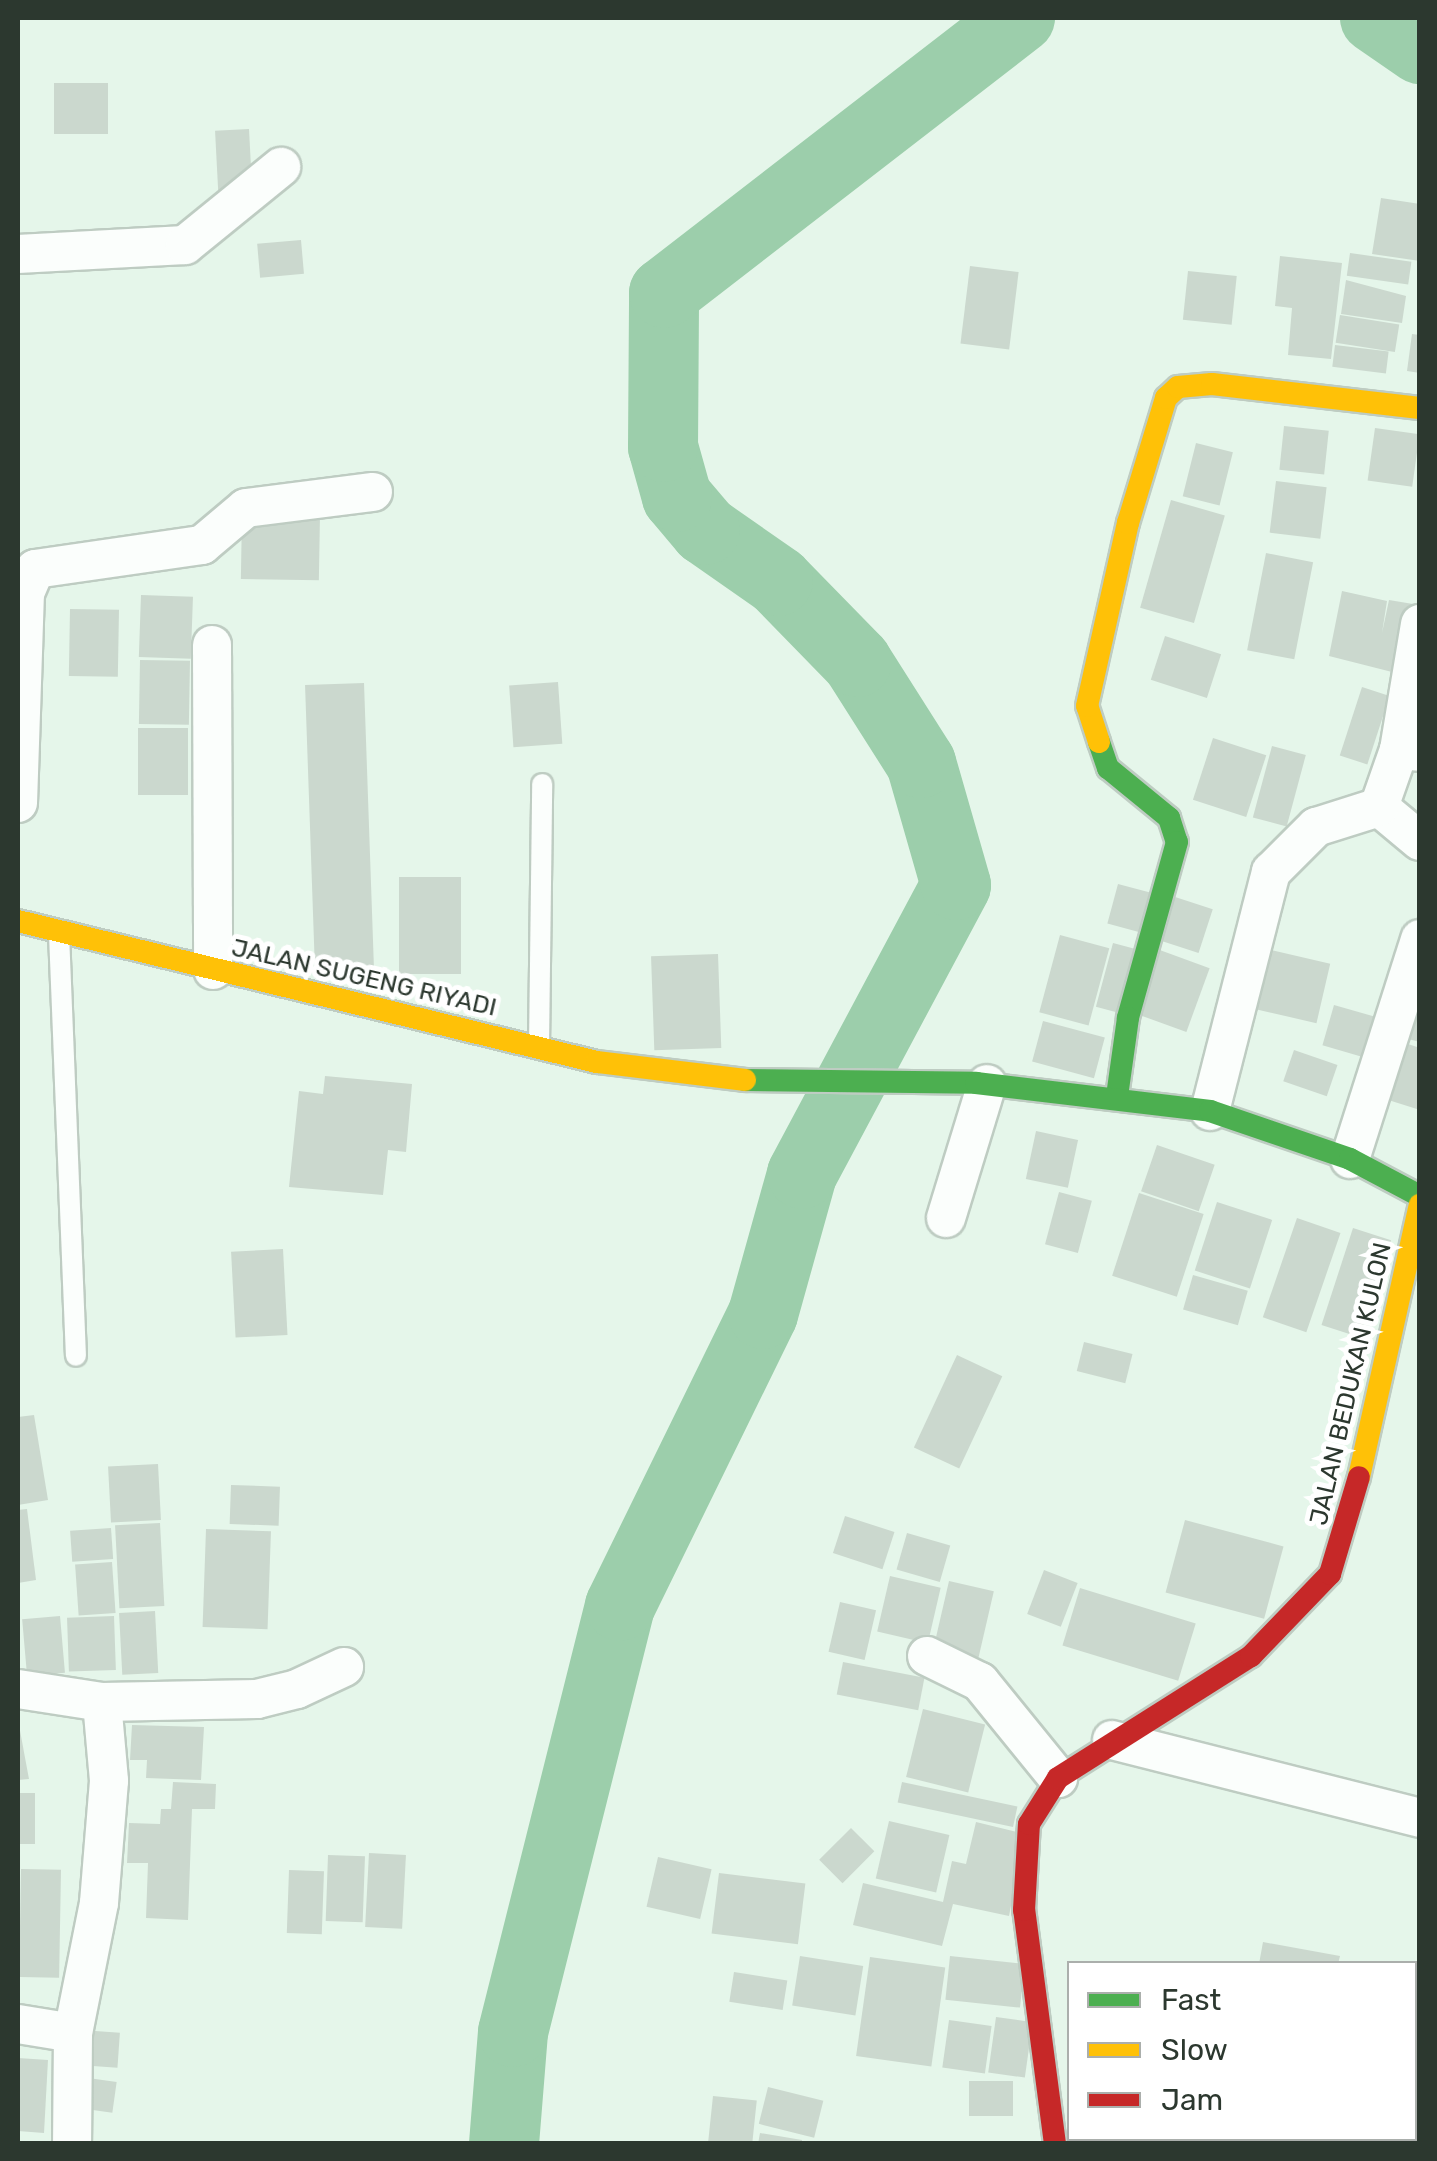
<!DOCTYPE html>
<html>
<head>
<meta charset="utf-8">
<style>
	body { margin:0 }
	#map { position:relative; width:1437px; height:2161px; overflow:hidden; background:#e5f6ea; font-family:Rubik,sans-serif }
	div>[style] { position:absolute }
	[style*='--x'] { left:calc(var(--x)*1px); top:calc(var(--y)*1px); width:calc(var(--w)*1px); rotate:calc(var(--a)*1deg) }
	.river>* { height:70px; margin:-35px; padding:0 35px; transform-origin:35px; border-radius:35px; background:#9cceab }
	.building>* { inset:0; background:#cbd8ce; transform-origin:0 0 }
	.roads { filter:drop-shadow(2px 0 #beccc2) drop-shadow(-2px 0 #beccc2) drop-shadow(0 2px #beccc2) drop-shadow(0 -2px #beccc2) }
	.lane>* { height:20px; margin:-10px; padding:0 10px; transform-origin:10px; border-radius:10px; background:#fbfefc }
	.street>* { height:38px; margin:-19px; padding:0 19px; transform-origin:19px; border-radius:19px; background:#fbfefc }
	.fast>* { height:22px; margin:-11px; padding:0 11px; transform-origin:11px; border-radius:11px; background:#4caf50 }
	.slow>* { height:22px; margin:-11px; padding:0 11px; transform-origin:11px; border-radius:11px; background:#ffc107 }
	.jam>* { height:22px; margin:-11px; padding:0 11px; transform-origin:11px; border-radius:11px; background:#c62828 }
	span { translate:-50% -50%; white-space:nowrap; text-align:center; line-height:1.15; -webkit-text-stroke:10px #fff; paint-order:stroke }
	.street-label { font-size:25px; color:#2c382f }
	.frame { position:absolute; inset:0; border:20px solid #2c382f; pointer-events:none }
	.legend { position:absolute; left:1067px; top:1961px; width:350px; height:180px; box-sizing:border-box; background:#fff; border:2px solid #abafac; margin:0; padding:12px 18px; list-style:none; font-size:30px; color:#2c382f }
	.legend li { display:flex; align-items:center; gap:20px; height:50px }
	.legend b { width:50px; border:2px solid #abafac }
</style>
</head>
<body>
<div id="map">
	<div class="river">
		<i style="--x:1375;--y:18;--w:55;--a:34.6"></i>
		<i style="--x:504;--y:2144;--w:112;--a:-85.4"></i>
		<i style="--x:513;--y:2032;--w:439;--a:-75.9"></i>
		<i style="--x:620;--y:1606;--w:325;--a:-63.9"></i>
		<i style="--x:763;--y:1314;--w:145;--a:-74.4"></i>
		<i style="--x:802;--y:1174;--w:327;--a:-61.9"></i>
		<i style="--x:956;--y:885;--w:127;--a:-106"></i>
		<i style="--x:921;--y:763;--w:120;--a:-122.4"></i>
		<i style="--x:857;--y:662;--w:113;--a:-134.3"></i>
		<i style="--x:778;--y:581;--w:89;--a:-145.1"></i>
		<i style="--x:705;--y:530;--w:43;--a:-130.3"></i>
		<i style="--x:677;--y:497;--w:52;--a:-105.6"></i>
		<i style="--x:663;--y:447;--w:154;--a:-89.6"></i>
		<i style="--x:664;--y:293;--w:450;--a:-37.7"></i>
	</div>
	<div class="building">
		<i style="left:54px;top:83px;width:54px;height:51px"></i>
		<i style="left:249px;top:129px;width:64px;height:34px;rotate:87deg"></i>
		<i style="clip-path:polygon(1381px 198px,1420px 204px,1420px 261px,1372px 254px)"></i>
		<i style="left:301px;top:240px;width:34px;height:44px;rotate:85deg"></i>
		<i style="left:1350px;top:253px;width:62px;height:23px;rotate:8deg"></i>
		<i style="clip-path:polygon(1280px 256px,1342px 263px,1331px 359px,1288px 355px,1292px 308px,1275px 306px)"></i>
		<i style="left:970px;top:266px;width:49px;height:78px;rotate:7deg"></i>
		<i style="left:1188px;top:271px;width:49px;height:49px;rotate:6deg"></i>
		<i style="clip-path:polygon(1346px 280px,1406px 296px,1402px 323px,1341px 314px)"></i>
		<i style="left:1340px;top:315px;width:60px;height:28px;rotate:9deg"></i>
		<i style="clip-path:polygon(1412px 334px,1420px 335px,1420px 373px,1407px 371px)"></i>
		<i style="left:1335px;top:345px;width:54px;height:22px;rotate:7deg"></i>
		<i style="left:1284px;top:426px;width:45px;height:44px;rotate:6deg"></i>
		<i style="left:1375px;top:428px;width:45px;height:53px;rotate:8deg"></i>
		<i style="left:1196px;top:443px;width:38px;height:55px;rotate:14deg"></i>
		<i style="left:1276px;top:481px;width:51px;height:52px;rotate:7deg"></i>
		<i style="left:1171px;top:500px;width:56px;height:112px;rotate:16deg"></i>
		<i style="left:242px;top:514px;width:78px;height:65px;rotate:1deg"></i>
		<i style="left:1266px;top:553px;width:48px;height:99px;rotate:11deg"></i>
		<i style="clip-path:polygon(1342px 591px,1387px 601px,1382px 633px,1389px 600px,1413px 604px,1396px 673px,1329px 656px)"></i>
		<i style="left:141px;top:595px;width:52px;height:62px;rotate:2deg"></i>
		<i style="left:70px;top:609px;width:49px;height:67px;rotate:1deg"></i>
		<i style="left:1165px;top:636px;width:59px;height:46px;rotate:18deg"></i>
		<i style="left:140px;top:660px;width:50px;height:64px;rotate:1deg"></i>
		<i style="left:558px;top:682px;width:62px;height:49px;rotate:86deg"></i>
		<i style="left:364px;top:683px;width:294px;height:59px;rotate:88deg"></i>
		<i style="left:1362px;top:687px;width:29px;height:72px;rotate:18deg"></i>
		<i style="left:138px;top:728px;width:50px;height:67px"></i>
		<i style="left:1213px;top:738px;width:56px;height:65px;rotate:18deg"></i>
		<i style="left:1272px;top:746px;width:35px;height:74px;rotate:15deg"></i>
		<i style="left:399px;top:877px;width:62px;height:97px"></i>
		<i style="left:1118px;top:884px;width:42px;height:41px;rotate:15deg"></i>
		<i style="left:1169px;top:895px;width:46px;height:46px;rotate:18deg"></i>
		<i style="left:1060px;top:935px;width:51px;height:80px;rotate:15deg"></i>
		<i style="left:1113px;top:943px;width:31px;height:66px;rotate:15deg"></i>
		<i style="left:1262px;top:948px;width:70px;height:61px;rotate:13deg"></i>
		<i style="left:1157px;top:949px;width:56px;height:68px;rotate:20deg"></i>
		<i style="left:718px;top:954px;width:94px;height:67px;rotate:88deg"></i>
		<i style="left:1334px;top:1005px;width:41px;height:42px;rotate:16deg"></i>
		<i style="clip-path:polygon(1409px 1008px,1420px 1011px,1420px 1042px,1400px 1037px)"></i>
		<i style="left:1043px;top:1021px;width:64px;height:42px;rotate:15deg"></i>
		<i style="clip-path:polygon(1399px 1041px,1420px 1048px,1420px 1110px,1382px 1098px)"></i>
		<i style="left:1294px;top:1050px;width:46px;height:33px;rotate:19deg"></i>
		<i style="clip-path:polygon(325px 1076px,412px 1084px,406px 1152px,388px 1150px,383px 1195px,289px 1187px,299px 1091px,323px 1094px)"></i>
		<i style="left:1036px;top:1131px;width:43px;height:49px;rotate:12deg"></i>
		<i style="left:1157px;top:1145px;width:61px;height:49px;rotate:19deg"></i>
		<i style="left:1059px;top:1192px;width:34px;height:54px;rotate:15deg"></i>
		<i style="left:1139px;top:1193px;width:68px;height:87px;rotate:18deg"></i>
		<i style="left:1217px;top:1202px;width:58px;height:72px;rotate:18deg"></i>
		<i style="left:1297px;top:1218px;width:46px;height:105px;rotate:19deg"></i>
		<i style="left:1353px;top:1228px;width:40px;height:102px;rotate:18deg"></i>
		<i style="left:283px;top:1249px;width:86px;height:52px;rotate:87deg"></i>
		<i style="left:1193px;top:1275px;width:57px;height:36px;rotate:16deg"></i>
		<i style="left:1084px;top:1342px;width:50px;height:30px;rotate:14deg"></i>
		<i style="left:957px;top:1355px;width:50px;height:102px;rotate:25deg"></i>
		<i style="clip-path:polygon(34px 1415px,48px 1500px,18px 1505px,18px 1417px)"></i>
		<i style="left:158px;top:1464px;width:56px;height:50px;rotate:87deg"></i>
		<i style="left:231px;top:1485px;width:49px;height:39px;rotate:2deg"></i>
		<i style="clip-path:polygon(27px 1509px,36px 1580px,18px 1583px,18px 1510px)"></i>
		<i style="left:845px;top:1516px;width:52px;height:39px;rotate:18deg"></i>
		<i style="left:1185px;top:1520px;width:102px;height:75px;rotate:15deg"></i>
		<i style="left:160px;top:1523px;width:83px;height:45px;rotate:87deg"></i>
		<i style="left:111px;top:1528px;width:31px;height:41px;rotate:86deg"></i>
		<i style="left:206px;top:1529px;width:65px;height:98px;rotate:2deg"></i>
		<i style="left:907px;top:1533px;width:45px;height:38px;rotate:16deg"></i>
		<i style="left:112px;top:1562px;width:51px;height:37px;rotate:86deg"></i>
		<i style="left:1044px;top:1570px;width:36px;height:47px;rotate:21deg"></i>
		<i style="left:890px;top:1576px;width:52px;height:57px;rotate:13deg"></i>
		<i style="left:949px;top:1581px;width:46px;height:68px;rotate:13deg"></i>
		<i style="left:1080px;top:1588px;width:121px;height:60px;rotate:17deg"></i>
		<i style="left:840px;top:1602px;width:37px;height:51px;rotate:13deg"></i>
		<i style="left:155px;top:1611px;width:62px;height:36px;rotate:87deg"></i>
		<i style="left:60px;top:1616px;width:57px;height:38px;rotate:85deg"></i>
		<i style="left:114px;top:1616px;width:54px;height:47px;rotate:88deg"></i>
		<i style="left:843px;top:1662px;width:83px;height:33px;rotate:11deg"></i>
		<i style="left:923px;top:1709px;width:64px;height:70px;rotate:14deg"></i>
		<i style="clip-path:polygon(18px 1720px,29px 1779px,18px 1780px)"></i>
		<i style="clip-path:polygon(132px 1725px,204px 1727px,201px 1780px,146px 1778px,147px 1760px,130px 1760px)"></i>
		<i style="clip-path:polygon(173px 1782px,216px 1784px,215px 1809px,192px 1809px,188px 1920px,146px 1918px,148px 1863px,127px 1863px,129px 1823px,160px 1824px,161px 1809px,171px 1809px)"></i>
		<i style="left:902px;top:1782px;width:118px;height:21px;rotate:12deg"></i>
		<i style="left:18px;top:1793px;width:17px;height:51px"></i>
		<i style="left:889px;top:1821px;width:62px;height:59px;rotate:13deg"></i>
		<i style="clip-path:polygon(976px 1822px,1025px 1834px,1009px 1916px,953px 1904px,942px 1946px,853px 1925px,863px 1883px,943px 1902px,952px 1861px,966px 1864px)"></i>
		<i style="left:851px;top:1828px;width:33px;height:45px;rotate:45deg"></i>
		<i style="left:369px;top:1853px;width:37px;height:74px;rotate:3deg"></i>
		<i style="left:328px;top:1855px;width:37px;height:66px;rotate:2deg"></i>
		<i style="left:658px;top:1857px;width:55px;height:51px;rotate:13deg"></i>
		<i style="left:21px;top:1869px;width:40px;height:108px;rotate:1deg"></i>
		<i style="left:289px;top:1870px;width:35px;height:63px;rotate:2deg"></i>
		<i style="left:719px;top:1873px;width:87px;height:61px;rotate:7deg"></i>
		<i style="clip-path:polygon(1263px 1942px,1340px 1956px,1338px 1964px,1259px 1964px)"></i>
		<i style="left:800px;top:1956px;width:64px;height:50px;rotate:9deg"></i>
		<i style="left:950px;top:1956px;width:75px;height:44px;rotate:6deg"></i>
		<i style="left:870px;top:1957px;width:76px;height:100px;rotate:8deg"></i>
		<i style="left:734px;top:1972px;width:54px;height:30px;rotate:9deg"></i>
		<i style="left:996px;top:2017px;width:37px;height:56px;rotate:8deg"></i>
		<i style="left:949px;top:2020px;width:43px;height:48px;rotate:8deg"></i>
		<i style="left:81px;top:2030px;width:39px;height:35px;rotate:4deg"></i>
		<i style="clip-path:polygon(18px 2058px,48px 2060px,44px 2133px,18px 2131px)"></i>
		<i style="left:81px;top:2077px;width:36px;height:31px;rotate:8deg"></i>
		<i style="left:1013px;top:2081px;width:35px;height:44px;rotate:90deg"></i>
		<i style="left:768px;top:2087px;width:57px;height:38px;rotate:14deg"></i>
		<i style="left:713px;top:2096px;width:44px;height:48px;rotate:6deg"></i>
		<i style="clip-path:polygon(760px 2133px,802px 2140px,802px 2144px,758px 2144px)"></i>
		<i style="clip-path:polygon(1077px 2138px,1132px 2138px,1131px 2144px)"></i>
	</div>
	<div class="roads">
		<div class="lane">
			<i style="--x:59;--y:934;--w:422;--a:87.7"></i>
			<i style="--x:539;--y:1047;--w:263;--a:-89.3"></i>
		</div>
		<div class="street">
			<i style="--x:18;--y:254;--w:167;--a:-3.1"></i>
			<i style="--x:185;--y:245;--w:124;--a:-39.1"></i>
			<i style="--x:212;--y:645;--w:325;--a:89.8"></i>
			<i style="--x:1399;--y:750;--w:128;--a:-80.5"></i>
			<i style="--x:18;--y:803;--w:210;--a:-88.1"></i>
			<i style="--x:25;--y:593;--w:26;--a:-67"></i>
			<i style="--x:35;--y:569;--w:169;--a:-8.2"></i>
			<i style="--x:202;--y:545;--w:57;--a:-40.1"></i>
			<i style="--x:246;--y:508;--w:128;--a:-7.2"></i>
			<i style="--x:1379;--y:807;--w:53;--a:39.7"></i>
			<i style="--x:1210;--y:1111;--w:247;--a:-75.7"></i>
			<i style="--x:1271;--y:872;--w:64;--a:-45"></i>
			<i style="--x:1316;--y:827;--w:66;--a:-17.6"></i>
			<i style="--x:1379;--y:807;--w:60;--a:-70.7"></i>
			<i style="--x:1399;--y:750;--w:21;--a:5"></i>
			<i style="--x:1350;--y:1159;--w:231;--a:-72.3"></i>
			<i style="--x:946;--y:1218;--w:140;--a:-73"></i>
			<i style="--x:927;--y:1656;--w:59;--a:26.1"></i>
			<i style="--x:980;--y:1682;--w:124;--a:50.9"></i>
			<i style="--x:18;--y:1689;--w:85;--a:8.8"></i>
			<i style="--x:102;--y:1702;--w:79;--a:84.9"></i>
			<i style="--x:109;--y:1781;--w:122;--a:94.7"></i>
			<i style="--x:99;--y:1903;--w:133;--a:101.3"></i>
			<i style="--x:102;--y:1702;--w:155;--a:-1.1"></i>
			<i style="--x:257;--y:1699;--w:41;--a:-14"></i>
			<i style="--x:297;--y:1689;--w:52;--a:-25.1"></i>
			<i style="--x:1112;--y:1740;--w:318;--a:14.2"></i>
			<i style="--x:18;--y:2024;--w:56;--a:9.3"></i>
			<i style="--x:73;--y:2033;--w:111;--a:90.5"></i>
			<i style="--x:1414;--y:2101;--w:56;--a:-83.9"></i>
			<i style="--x:1242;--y:2138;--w:6;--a:81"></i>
			<i style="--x:1411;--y:2144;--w:6;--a:-90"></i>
		</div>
		<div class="fast">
			<i style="--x:1099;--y:742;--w:28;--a:71"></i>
			<i style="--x:1108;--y:768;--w:79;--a:39.3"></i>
			<i style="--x:1169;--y:818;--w:25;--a:72"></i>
			<i style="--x:1177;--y:842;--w:183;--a:105.6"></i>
			<i style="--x:1128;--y:1018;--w:79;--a:98"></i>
			<i style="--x:745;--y:1080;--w:231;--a:0.7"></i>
			<i style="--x:976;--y:1083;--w:236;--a:6.8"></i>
			<i style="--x:1210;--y:1111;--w:148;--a:18.9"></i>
			<i style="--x:1350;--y:1159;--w:79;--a:27.9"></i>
		</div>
		<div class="slow">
			<i style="--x:1099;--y:742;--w:38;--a:-108"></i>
			<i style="--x:1087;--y:706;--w:188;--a:-77.4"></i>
			<i style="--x:1128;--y:523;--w:131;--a:-73.1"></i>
			<i style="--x:1166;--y:398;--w:16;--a:-43"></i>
			<i style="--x:1178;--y:387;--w:34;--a:-5"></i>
			<i style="--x:1212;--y:384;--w:209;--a:6.6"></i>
			<i style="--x:18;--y:921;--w:596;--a:13.69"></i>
			<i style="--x:597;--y:1062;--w:149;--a:6.9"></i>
			<i style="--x:1359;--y:1477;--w:279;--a:-77.4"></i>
		</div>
		<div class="jam">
			<i style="--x:1055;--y:2144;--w:236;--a:-97.5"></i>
			<i style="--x:1024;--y:1910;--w:86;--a:-86.7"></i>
			<i style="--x:1029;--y:1824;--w:54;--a:-57.8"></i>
			<i style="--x:1058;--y:1778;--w:228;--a:-32.3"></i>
			<i style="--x:1251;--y:1656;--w:114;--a:-46.1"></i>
			<i style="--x:1330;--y:1574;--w:101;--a:-73.4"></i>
		</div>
	</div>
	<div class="street-label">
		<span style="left:364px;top:978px;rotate:13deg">JALAN SUGENG RIYADI</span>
		<span style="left:1351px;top:1384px;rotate:-77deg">JALAN BEDUKAN KULON</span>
	</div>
	<div class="frame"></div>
	<ul class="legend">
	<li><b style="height:12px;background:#4caf50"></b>Fast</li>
	<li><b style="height:12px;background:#ffc107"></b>Slow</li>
	<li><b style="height:12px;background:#c62828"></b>Jam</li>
	</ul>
</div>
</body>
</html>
